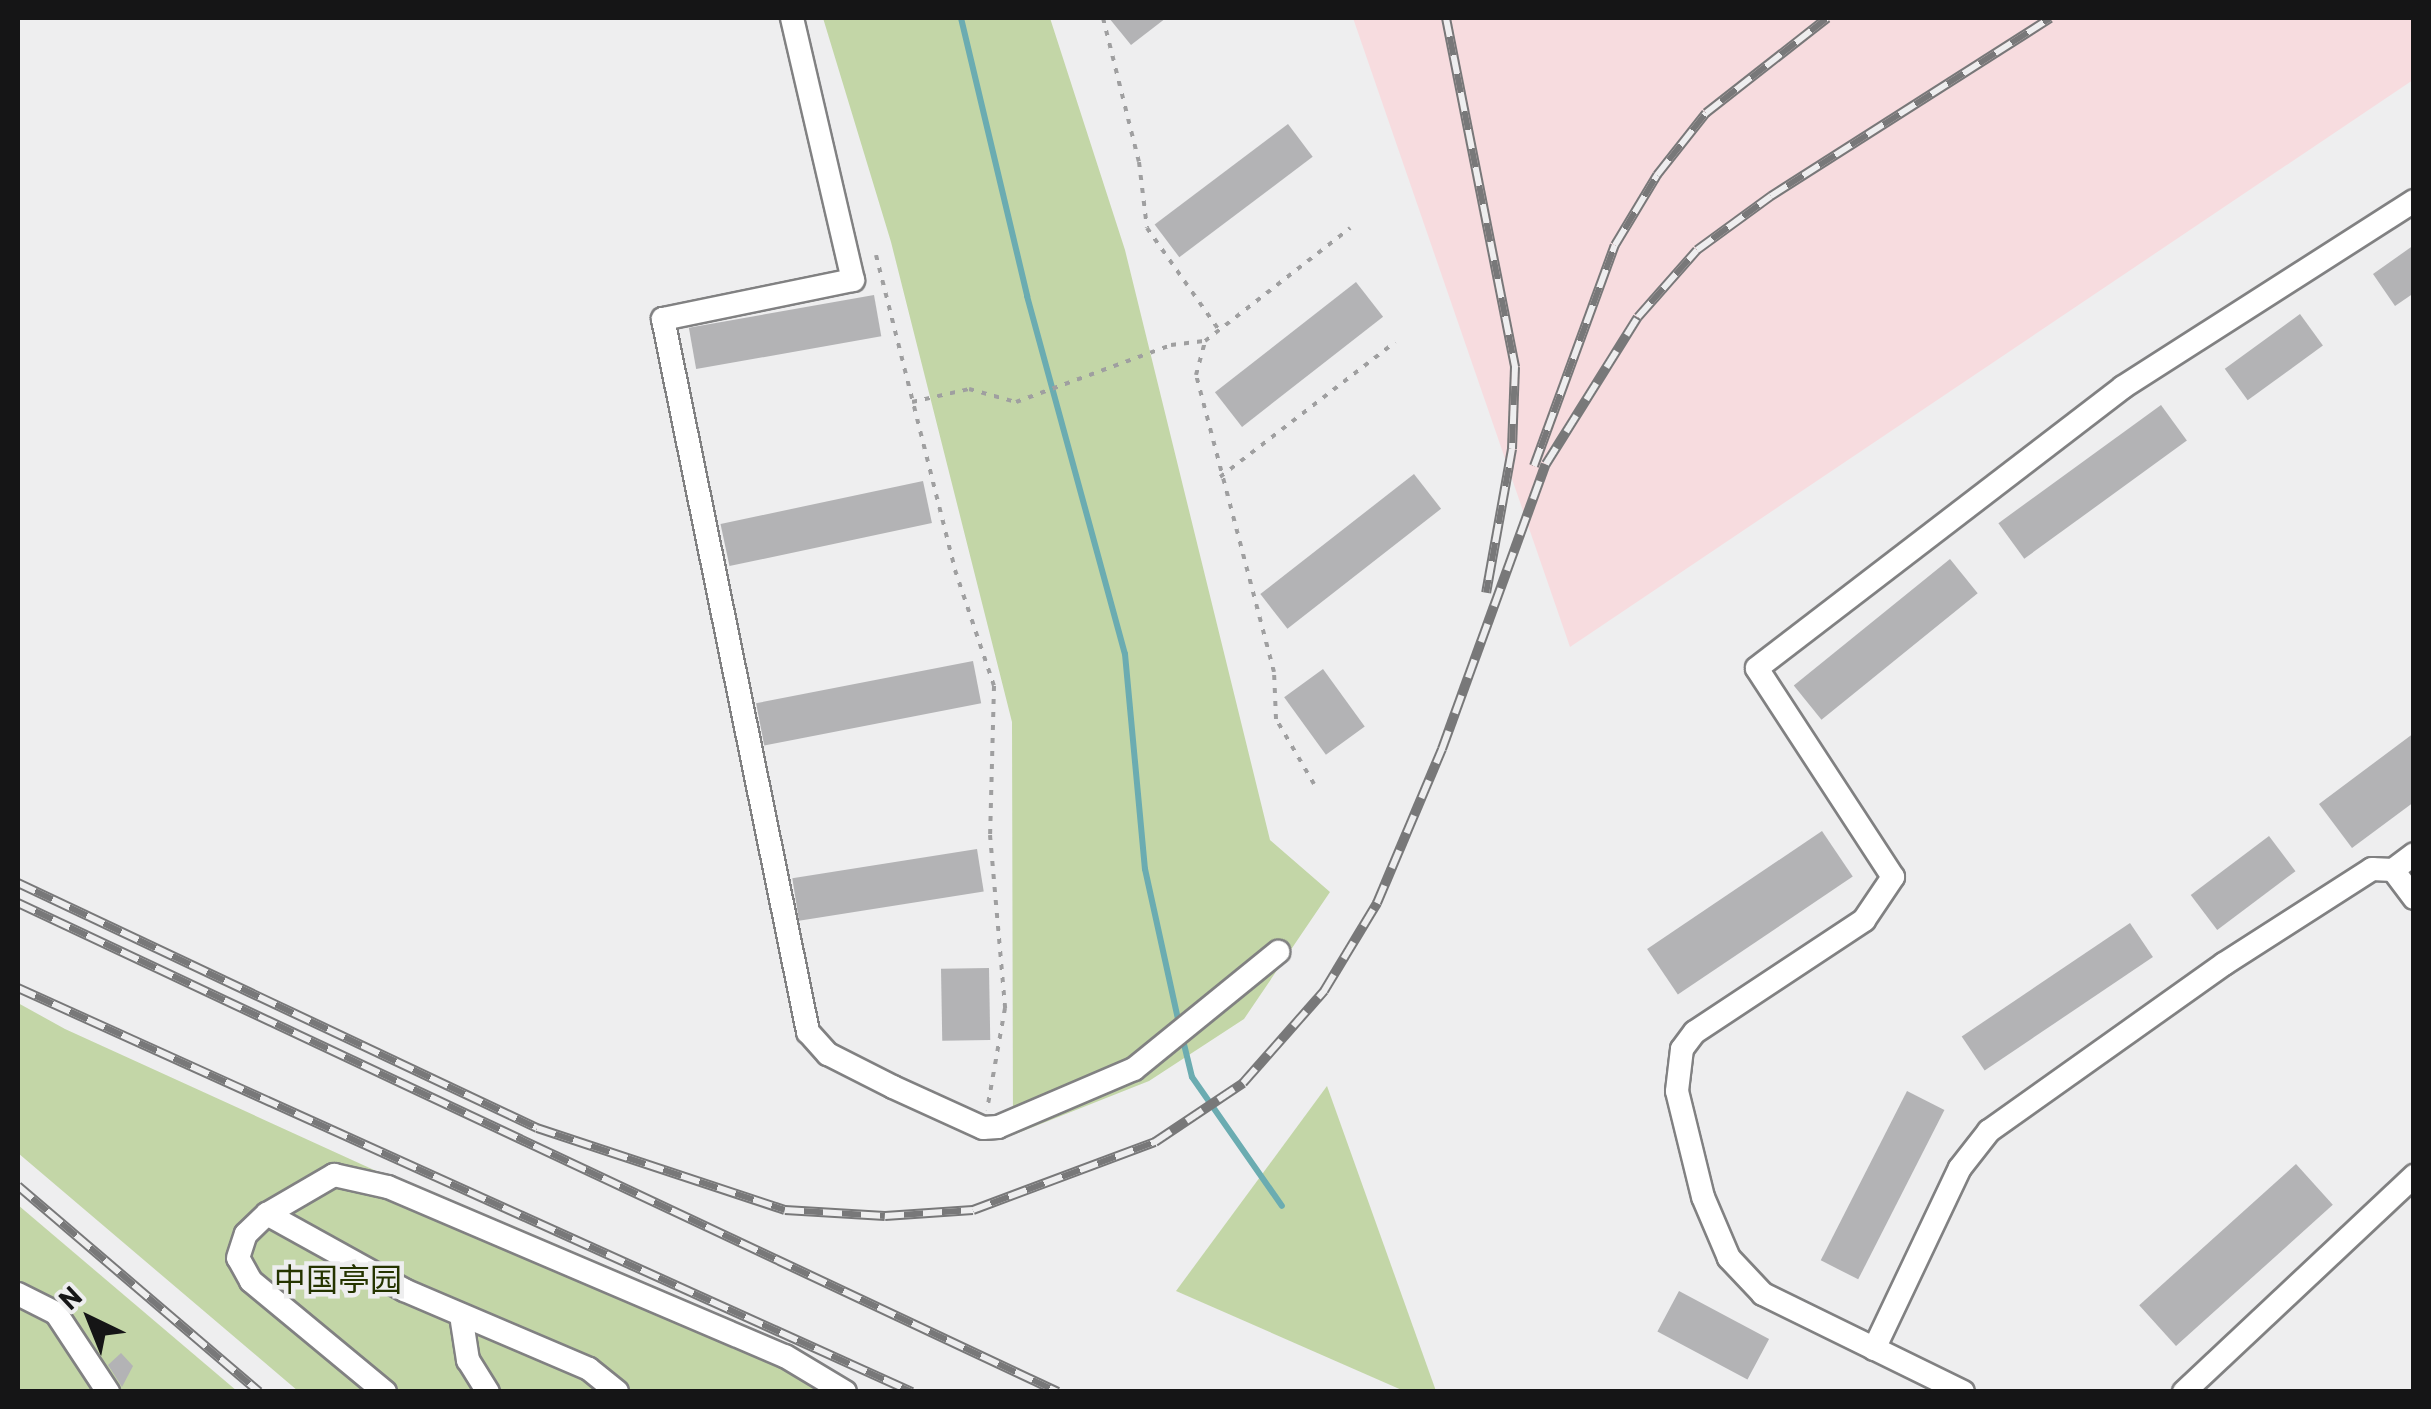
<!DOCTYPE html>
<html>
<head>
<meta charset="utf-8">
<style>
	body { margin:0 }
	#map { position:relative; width:2431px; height:1409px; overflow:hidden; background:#eeeeef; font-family:Barlow,"Noto Sans SC",sans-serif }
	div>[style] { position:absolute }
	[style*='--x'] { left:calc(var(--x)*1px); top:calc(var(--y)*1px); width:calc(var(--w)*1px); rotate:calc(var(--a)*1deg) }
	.industrial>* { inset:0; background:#f7dcdf }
	.green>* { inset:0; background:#c3d6a7 }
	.stream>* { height:6px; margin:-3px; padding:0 3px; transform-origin:3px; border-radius:3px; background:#6bacb1 }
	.building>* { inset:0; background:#b3b3b5; transform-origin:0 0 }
	.path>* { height:4px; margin-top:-2px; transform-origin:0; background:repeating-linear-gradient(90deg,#9f9fa0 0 5px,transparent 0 13px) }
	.roads { filter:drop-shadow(2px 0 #818182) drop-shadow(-2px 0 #818182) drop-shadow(0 2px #818182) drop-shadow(0 -2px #818182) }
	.minor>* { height:22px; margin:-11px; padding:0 11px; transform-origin:11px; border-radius:11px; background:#fff }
	.rail>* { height:10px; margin-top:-5px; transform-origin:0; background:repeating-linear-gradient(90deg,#eeeeef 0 19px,#787879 0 38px); box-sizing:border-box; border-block:2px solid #787879 }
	span { translate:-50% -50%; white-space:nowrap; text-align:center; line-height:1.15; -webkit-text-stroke:9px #eeeeef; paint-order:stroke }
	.park-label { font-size:32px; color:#253400 }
	.frame { position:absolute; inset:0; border:20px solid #151516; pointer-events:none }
	.north { position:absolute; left:40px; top:1269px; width:100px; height:100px; -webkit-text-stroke:8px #eeeeef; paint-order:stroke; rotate:317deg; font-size:28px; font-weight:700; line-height:40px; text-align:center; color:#151516 }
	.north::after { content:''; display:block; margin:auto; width:35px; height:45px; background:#151516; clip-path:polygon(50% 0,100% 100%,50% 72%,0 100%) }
</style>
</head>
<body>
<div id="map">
	<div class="industrial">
		<i style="clip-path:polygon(1353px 18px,2413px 18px,2413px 80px,1570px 647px)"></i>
	</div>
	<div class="green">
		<i style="clip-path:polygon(823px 18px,1050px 18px,1125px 250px,1270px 840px,1330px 892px,1244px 1019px,1149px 1081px,1013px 1135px,1012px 722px,891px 242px)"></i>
		<i style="clip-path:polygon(18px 1003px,65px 1029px,859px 1391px,298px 1391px,18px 1153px)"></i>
		<i style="clip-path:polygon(1327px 1086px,1436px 1391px,1404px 1391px,1176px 1291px)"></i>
		<i style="clip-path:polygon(18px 1205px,237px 1391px,18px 1391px)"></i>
	</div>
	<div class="stream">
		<i style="--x:961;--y:18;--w:286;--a:76.6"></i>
		<i style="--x:1027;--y:296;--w:371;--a:74.7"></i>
		<i style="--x:1125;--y:654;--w:216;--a:84.7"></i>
		<i style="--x:1145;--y:869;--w:159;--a:77.6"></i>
		<i style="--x:1182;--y:1036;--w:42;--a:76.3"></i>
		<i style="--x:1192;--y:1077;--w:157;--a:55.1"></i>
	</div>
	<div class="building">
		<i style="clip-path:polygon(1109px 18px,1166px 18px,1131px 45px)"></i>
		<i style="left:1288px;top:124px;width:41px;height:167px;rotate:53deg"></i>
		<i style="clip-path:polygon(2414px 245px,2414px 293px,2395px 306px,2373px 274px)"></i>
		<i style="left:1356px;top:282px;width:44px;height:179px;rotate:52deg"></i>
		<i style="left:874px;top:295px;width:42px;height:188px;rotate:80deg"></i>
		<i style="left:2300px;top:314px;width:39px;height:93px;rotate:54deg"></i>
		<i style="left:2161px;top:405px;width:44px;height:201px;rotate:54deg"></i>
		<i style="left:1414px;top:474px;width:44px;height:195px;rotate:52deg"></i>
		<i style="left:923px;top:481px;width:43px;height:207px;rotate:78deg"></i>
		<i style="left:1950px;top:559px;width:44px;height:201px;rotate:51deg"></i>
		<i style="left:973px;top:661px;width:43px;height:221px;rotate:79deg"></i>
		<i style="left:1323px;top:669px;width:71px;height:48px;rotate:54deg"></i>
		<i style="clip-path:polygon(2414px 733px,2414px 802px,2352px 848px,2319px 804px)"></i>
		<i style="left:1822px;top:831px;width:55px;height:211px;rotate:56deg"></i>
		<i style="left:2269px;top:836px;width:44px;height:98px;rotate:53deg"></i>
		<i style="left:977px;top:849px;width:43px;height:187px;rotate:81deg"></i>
		<i style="left:2130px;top:923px;width:41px;height:203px;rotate:56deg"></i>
		<i style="left:989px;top:968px;width:72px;height:48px;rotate:89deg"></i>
		<i style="left:1907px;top:1091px;width:42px;height:190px;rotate:27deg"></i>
		<i style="left:2296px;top:1164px;width:55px;height:211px;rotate:48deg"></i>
		<i style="left:1679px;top:1291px;width:102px;height:46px;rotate:28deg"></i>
		<i style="clip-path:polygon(121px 1353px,133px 1366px,122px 1387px,108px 1365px)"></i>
	</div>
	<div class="path">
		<i style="--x:1103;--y:18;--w:148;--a:76"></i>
		<i style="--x:1139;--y:162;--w:66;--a:83.1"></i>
		<i style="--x:1147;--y:228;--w:125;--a:54.8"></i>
		<i style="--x:876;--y:255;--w:325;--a:75.9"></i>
		<i style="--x:955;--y:570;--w:122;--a:71.4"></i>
		<i style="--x:994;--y:686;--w:149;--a:91.5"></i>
		<i style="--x:990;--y:835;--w:174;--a:85"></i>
		<i style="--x:1005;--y:1008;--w:104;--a:100"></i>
		<i style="--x:912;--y:402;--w:58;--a:-12.8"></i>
		<i style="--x:969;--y:389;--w:49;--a:15.5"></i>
		<i style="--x:1016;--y:402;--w:165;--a:-20.2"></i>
		<i style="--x:1171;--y:345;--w:33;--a:-7"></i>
		<i style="--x:1220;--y:477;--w:221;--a:-37.6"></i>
		<i style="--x:1314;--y:784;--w:75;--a:-120.3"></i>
		<i style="--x:1276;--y:719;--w:47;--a:-92.4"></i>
		<i style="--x:1274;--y:672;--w:307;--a:-104.7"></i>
		<i style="--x:1196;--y:375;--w:35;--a:-75"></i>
		<i style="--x:1205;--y:341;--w:184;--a:-37.9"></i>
	</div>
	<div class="roads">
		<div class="minor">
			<i style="--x:792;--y:18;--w:269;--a:76.9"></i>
			<i style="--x:853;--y:280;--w:194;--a:168.4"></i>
			<i style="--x:663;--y:319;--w:728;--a:78.5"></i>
			<i style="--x:808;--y:1032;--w:30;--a:48"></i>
			<i style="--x:828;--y:1054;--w:73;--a:26.9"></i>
			<i style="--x:893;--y:1087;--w:99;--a:24.5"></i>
			<i style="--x:983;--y:1128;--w:15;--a:-4"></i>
			<i style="--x:998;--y:1127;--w:148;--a:-23.1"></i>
			<i style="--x:1134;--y:1069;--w:186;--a:-39.1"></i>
			<i style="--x:2393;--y:870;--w:26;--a:-37"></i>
			<i style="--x:267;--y:1214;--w:157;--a:29"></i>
			<i style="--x:404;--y:1290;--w:201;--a:23.1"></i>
			<i style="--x:589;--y:1369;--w:36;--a:39"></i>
			<i style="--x:18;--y:1294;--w:42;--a:26.6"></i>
			<i style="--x:56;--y:1313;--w:95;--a:56.6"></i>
			<i style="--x:461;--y:1315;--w:46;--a:81.2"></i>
			<i style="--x:468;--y:1360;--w:38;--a:58"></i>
			<i style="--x:1874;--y:1349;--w:200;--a:-64.6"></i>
			<i style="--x:1960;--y:1168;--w:47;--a:-51.9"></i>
			<i style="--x:1989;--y:1131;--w:288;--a:-35.4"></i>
			<i style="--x:2224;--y:964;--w:176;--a:-32.7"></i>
			<i style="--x:2372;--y:869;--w:21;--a:3"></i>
			<i style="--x:2393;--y:870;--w:35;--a:53"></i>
			<i style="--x:385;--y:1392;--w:174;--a:-140.4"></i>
			<i style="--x:251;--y:1281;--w:26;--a:-119"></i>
			<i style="--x:238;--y:1258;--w:25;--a:-72"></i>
			<i style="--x:246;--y:1234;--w:29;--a:-44"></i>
			<i style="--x:267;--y:1214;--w:78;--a:-30.2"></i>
			<i style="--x:334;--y:1175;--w:55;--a:12.5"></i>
			<i style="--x:388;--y:1187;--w:431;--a:23.1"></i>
			<i style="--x:785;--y:1356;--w:70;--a:31"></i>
			<i style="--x:1963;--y:1392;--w:223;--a:-153.9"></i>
			<i style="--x:1763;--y:1294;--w:50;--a:-133.4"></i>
			<i style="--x:1729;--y:1258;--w:66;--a:-113.1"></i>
			<i style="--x:1703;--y:1197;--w:109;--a:-103.8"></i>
			<i style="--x:1677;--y:1091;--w:42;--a:-83.2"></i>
			<i style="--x:1682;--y:1049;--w:21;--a:-53"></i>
			<i style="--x:1695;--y:1032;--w:203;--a:-33.5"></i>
			<i style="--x:1864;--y:920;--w:52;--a:-56"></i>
			<i style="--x:1893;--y:877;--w:249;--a:-123.1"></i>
			<i style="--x:1757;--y:668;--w:461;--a:-37.5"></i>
			<i style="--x:2123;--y:387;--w:345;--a:-32.6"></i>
			<i style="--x:2184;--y:1392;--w:316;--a:-43.2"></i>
		</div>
	</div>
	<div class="rail">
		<i style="--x:1446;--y:18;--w:356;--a:78.8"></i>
		<i style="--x:1515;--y:367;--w:82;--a:92.1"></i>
		<i style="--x:1512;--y:449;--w:146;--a:100.2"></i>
		<i style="--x:1534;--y:466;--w:235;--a:-69.9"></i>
		<i style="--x:1615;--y:245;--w:82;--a:-59"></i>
		<i style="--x:1657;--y:175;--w:79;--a:-51.7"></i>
		<i style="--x:1706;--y:113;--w:154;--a:-38.1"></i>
		<i style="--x:18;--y:883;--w:574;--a:25.27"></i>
		<i style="--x:537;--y:1128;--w:261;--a:18.3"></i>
		<i style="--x:785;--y:1210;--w:100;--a:3.4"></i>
		<i style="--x:885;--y:1216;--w:88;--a:-3.9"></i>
		<i style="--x:973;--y:1210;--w:194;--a:-20.5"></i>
		<i style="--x:1155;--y:1142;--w:106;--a:-33.8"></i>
		<i style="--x:1243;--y:1083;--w:123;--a:-48.6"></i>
		<i style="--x:1324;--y:991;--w:103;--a:-58.9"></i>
		<i style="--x:1377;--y:903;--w:167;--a:-67.1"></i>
		<i style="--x:1442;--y:749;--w:303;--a:-70"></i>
		<i style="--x:1546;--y:464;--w:173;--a:-58"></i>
		<i style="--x:1638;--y:317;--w:89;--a:-48.6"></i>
		<i style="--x:1697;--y:250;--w:92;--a:-36.1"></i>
		<i style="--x:1771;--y:196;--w:331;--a:-32.5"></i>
		<i style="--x:18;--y:903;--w:1149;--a:25.18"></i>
		<i style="--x:18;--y:988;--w:981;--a:24.32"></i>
		<i style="--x:18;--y:1186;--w:317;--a:40.5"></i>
	</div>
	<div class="park-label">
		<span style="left:338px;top:1278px">中国亭园</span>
	</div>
	<div class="frame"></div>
	<div class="north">N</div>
</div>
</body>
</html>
